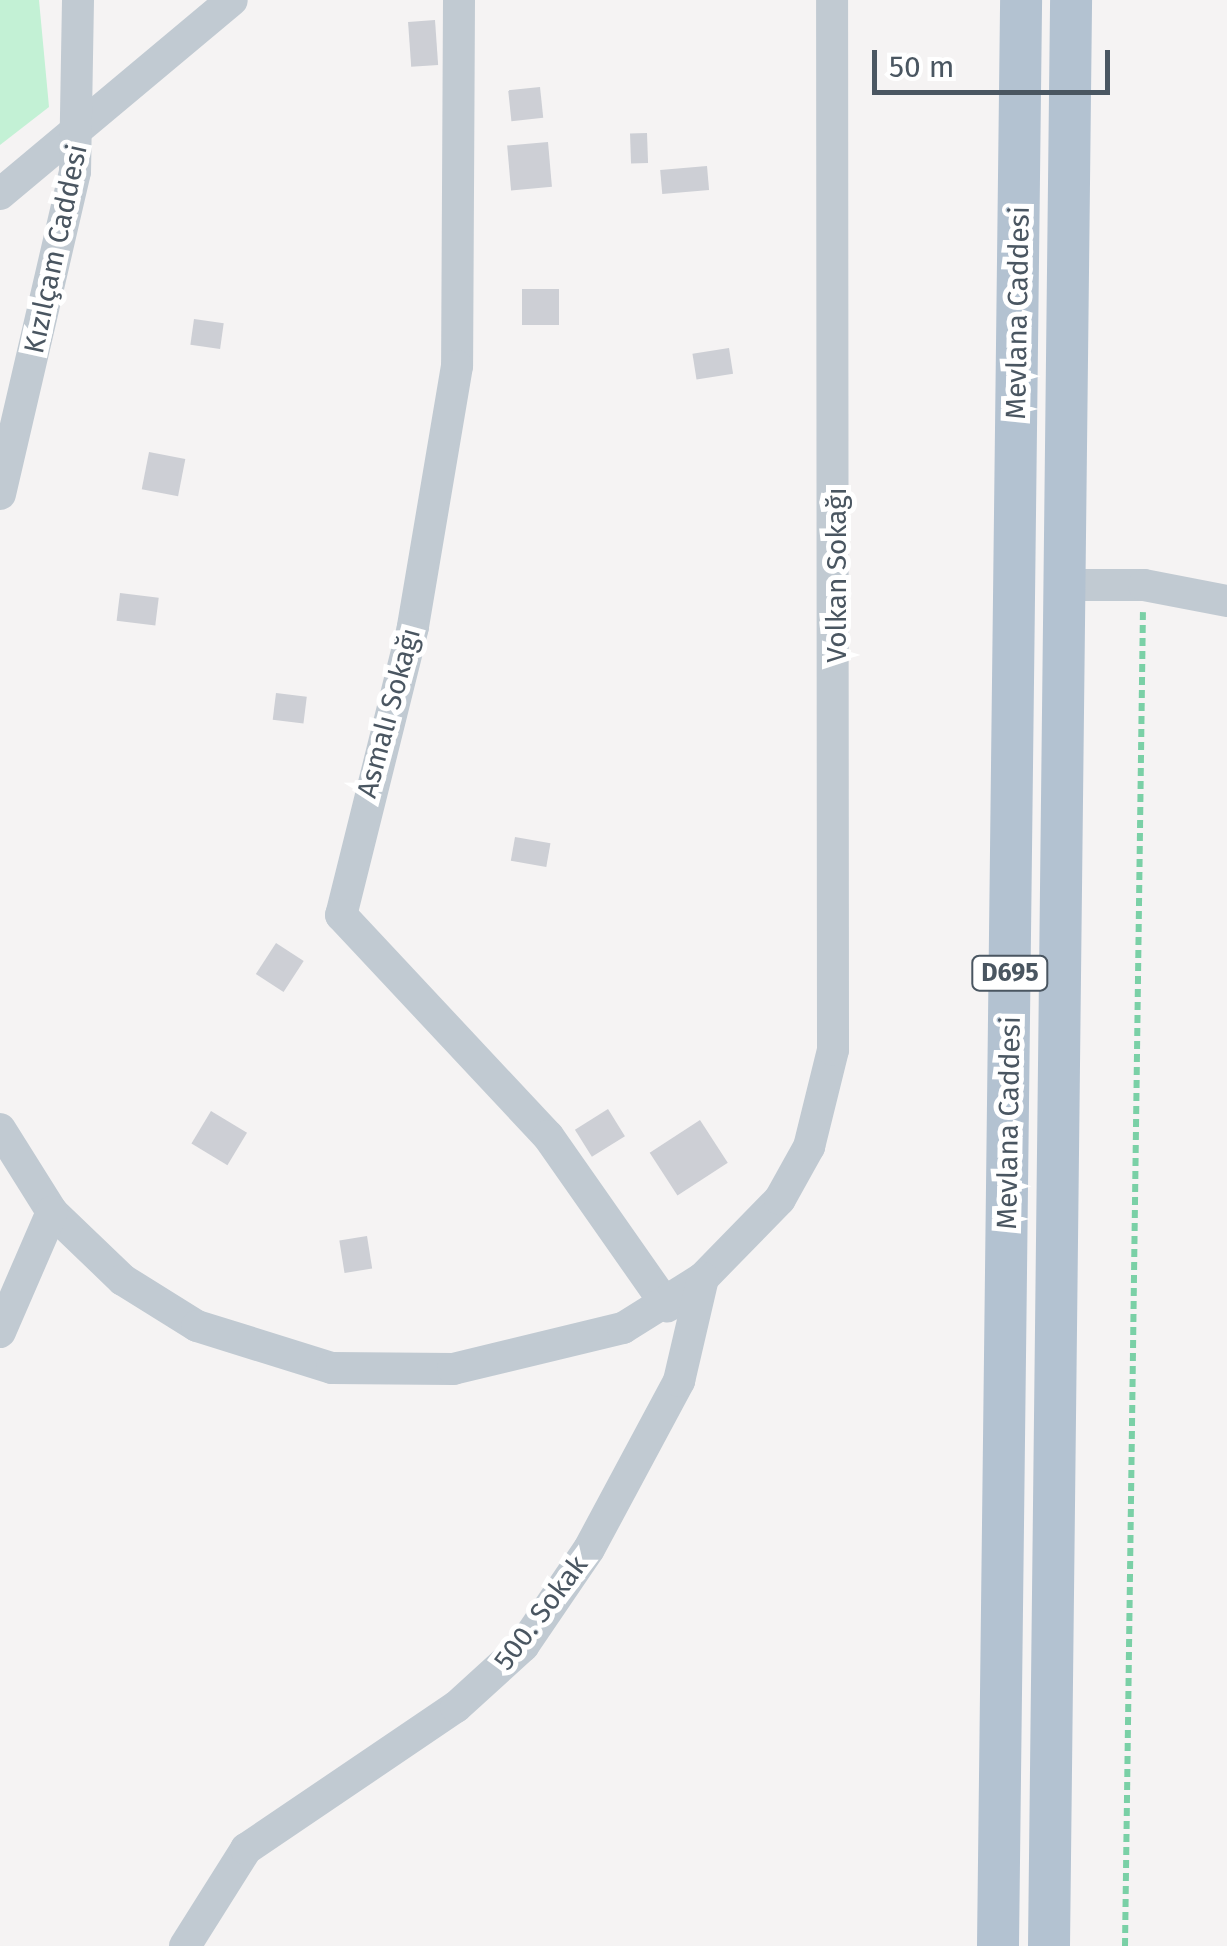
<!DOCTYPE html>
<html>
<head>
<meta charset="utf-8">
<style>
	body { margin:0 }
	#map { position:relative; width:1227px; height:1946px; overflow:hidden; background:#f5f3f3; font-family:"Fira Sans",sans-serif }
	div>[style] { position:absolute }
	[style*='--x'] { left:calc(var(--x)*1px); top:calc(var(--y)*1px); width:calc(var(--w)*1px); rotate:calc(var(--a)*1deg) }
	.green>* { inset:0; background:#c3f1d5 }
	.building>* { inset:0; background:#cdcfd5; transform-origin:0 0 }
	.path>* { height:6px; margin-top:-3px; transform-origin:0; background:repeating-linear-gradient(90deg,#7ad0a6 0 8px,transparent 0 13px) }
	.minor>* { height:32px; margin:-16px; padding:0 16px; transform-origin:16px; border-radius:16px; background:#c1cad2 }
	.major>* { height:42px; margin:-21px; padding:0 21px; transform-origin:21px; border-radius:21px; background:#b3c2d1 }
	span { translate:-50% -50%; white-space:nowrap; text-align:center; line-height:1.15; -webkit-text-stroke:10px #fff; paint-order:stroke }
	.shield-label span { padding:2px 8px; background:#fff; border:2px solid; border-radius:8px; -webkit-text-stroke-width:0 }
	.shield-label { font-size:25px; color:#4a5661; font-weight:700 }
	.street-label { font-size:28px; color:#4a5661 }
	.scale { position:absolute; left:872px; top:50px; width:238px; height:45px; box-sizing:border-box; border:5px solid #4a5661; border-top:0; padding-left:12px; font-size:30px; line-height:35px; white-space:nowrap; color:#4a5661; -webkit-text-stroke:8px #fff; paint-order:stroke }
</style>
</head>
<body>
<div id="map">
	<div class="green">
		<i style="clip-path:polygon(0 0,39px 0,49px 107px,0 145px)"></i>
	</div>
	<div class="building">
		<i style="left:435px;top:20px;width:45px;height:27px;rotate:86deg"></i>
		<i style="left:540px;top:87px;width:31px;height:32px;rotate:84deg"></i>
		<i style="left:647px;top:133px;width:30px;height:17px;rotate:88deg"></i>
		<i style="left:548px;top:142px;width:45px;height:41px;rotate:85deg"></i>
		<i style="left:707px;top:166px;width:24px;height:47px;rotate:85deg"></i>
		<i style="left:522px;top:289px;width:37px;height:36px"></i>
		<i style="left:194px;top:319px;width:30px;height:26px;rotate:8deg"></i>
		<i style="left:729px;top:348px;width:26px;height:37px;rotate:81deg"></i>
		<i style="left:149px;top:452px;width:37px;height:38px;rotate:11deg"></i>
		<i style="left:120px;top:593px;width:39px;height:28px;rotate:7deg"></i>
		<i style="left:276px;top:693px;width:31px;height:27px;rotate:7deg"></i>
		<i style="left:515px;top:837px;width:36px;height:24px;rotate:10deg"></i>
		<i style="left:276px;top:943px;width:33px;height:37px;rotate:33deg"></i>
		<i style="left:608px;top:1109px;width:32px;height:39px;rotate:58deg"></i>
		<i style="left:211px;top:1111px;width:42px;height:38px;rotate:31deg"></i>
		<i style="left:700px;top:1120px;width:51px;height:60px;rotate:57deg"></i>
		<i style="left:367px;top:1236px;width:33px;height:28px;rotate:81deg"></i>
	</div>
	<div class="path">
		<i style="--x:1125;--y:1946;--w:1334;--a:-89.23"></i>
	</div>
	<div class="minor">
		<i style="--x:459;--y:0;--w:366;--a:90.3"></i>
		<i style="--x:457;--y:366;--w:265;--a:99.6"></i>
		<i style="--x:413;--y:627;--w:297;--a:104"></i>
		<i style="--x:341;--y:915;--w:303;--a:46.9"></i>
		<i style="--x:548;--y:1136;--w:208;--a:55"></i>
		<i style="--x:0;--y:194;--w:302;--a:-39.9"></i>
		<i style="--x:0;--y:494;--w:331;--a:-76.9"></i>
		<i style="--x:75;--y:172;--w:172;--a:-89"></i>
		<i style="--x:1066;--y:585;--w:78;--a:0"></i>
		<i style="--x:1144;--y:585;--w:85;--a:10.9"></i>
		<i style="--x:0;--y:1129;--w:98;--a:57.9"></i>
		<i style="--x:52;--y:1212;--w:98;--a:43.8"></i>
		<i style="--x:123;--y:1280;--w:87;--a:31.9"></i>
		<i style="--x:197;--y:1326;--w:141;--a:17.3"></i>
		<i style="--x:332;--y:1368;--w:121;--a:0.5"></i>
		<i style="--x:453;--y:1369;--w:175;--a:-13.6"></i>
		<i style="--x:623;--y:1328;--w:94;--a:-32"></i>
		<i style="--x:703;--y:1278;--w:110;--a:-45.7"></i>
		<i style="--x:780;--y:1199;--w:60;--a:-60.9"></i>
		<i style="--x:809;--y:1147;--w:100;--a:-76.1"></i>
		<i style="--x:833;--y:1050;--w:1050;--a:-90.05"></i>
		<i style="--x:0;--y:1332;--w:131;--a:-66.6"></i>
		<i style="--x:185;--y:1946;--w:115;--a:-57.8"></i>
		<i style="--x:246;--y:1849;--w:254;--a:-34.1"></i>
		<i style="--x:456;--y:1707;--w:91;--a:-42.3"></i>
		<i style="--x:523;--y:1646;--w:117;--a:-55.8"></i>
		<i style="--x:589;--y:1549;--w:191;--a:-61.8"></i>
		<i style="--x:679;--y:1381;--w:106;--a:-76.9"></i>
	</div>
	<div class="major">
		<i style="--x:998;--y:1946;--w:1946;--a:-89.32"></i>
		<i style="--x:1049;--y:1946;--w:1946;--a:-89.35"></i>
	</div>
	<div class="shield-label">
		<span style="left:1010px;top:973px">D695</span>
	</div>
	<div class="street-label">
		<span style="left:56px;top:249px;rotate:-78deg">Kızılçam Caddesi</span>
		<span style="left:1018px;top:313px;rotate:-89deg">Mevlana Caddesi</span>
		<span style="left:837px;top:575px;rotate:-90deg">Volkan Sokağı</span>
		<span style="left:389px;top:713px;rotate:-75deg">Asmalı Sokağı</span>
		<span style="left:1009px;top:1123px;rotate:-89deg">Mevlana Caddesi</span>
		<span style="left:541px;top:1613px;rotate:-53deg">500. Sokak</span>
	</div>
	<div class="scale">50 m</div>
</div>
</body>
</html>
